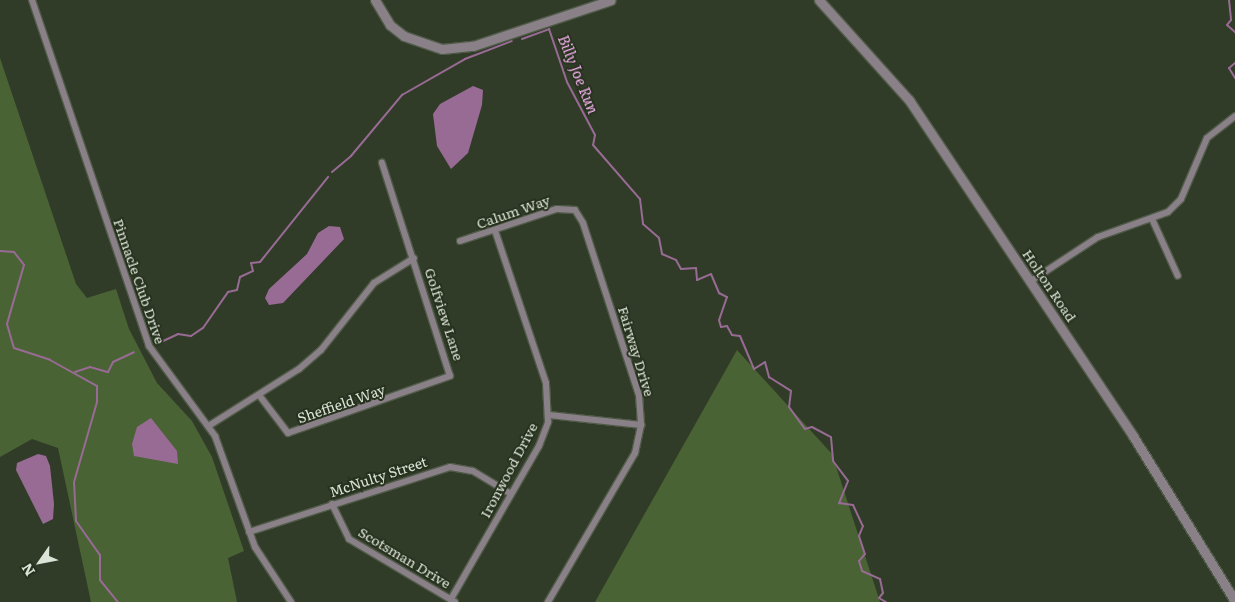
<!DOCTYPE html>
<html>
<head>
<meta charset="utf-8">
<style>
	body { margin:0 }
	#map { position:relative; width:1235px; height:602px; overflow:hidden; background:#313c28; font-family:Literata,serif }
	div>[style] { position:absolute }
	[style*='--x'] { left:calc(var(--x)*1px); top:calc(var(--y)*1px); width:calc(var(--w)*1px); rotate:calc(var(--a)*1deg) }
	.green>* { inset:0; background:#4a6335 }
	.water>* { inset:0; background:#986b95 }
	.stream>* { height:2px; margin:-1px; padding:0 1px; transform-origin:1px; border-radius:1px; background:#986b95 }
	.roads { filter:drop-shadow(1px 0 #505a48) drop-shadow(-1px 0 #505a48) drop-shadow(0 1px #505a48) drop-shadow(0 -1px #505a48) }
	.minor>* { height:6px; margin:-3px; padding:0 3px; transform-origin:3px; border-radius:3px; background:#898088 }
	.tertiary>* { height:9px; margin:-4.5px; padding:0 4.5px; transform-origin:4.5px; border-radius:4.5px; background:#898088 }
	span { translate:-50% -50%; white-space:nowrap; text-align:center; line-height:1.15; -webkit-text-stroke:4px #27321e; paint-order:stroke }
	.street-label { font-size:14px; color:#dce3d7 }
	.water-label { font-size:15px; color:#fab6f5; font-style:italic }
	.north { position:absolute; left:15px; top:537px; width:50px; height:50px; -webkit-text-stroke:4px #27321e; paint-order:stroke; rotate:237deg; font-size:14px; font-weight:700; line-height:20px; text-align:center; color:#dce3d7 }
	.north::after { content:''; display:block; margin:auto; width:18px; height:22px; background:#dce3d7; clip-path:polygon(50% 0,100% 100%,50% 72%,0 100%) }
</style>
</head>
<body>
<div id="map">
	<div class="green">
		<i style="clip-path:polygon(0 58px,76px 284px,87px 298px,116px 289px,129px 329px,157px 383px,192px 421px,212px 457px,244px 551px,228px 558px,237px 602px,91px 602px,58px 448px,32px 439px,0 457px)"></i>
		<i style="clip-path:polygon(737px 350px,832px 454px,880px 602px,595px 602px)"></i>
	</div>
	<div class="water">
		<i style="clip-path:polygon(473px 86px,483px 90px,482px 105px,468px 153px,451px 169px,437px 146px,433px 114px,440px 104px)"></i>
		<i style="clip-path:polygon(329px 226px,340px 227px,344px 239px,283px 303px,269px 305px,265px 298px,269px 289px,307px 254px,318px 233px)"></i>
		<i style="clip-path:polygon(151px 418px,177px 451px,178px 464px,134px 456px,132px 444px,137px 427px)"></i>
		<i style="clip-path:polygon(38px 454px,46px 456px,50px 466px,54px 504px,53px 519px,43px 524px,16px 470px,17px 463px)"></i>
	</div>
	<div class="stream">
		<i style="--x:1229;--y:0;--w:20;--a:84"></i>
		<i style="--x:1231;--y:20;--w:6;--a:129"></i>
		<i style="--x:1227;--y:25;--w:11;--a:41"></i>
		<i style="--x:522;--y:39;--w:29;--a:-20"></i>
		<i style="--x:549;--y:29;--w:56;--a:71.2"></i>
		<i style="--x:567;--y:82;--w:60;--a:62.2"></i>
		<i style="--x:595;--y:135;--w:10;--a:101"></i>
		<i style="--x:593;--y:145;--w:72;--a:49"></i>
		<i style="--x:640;--y:199;--w:25;--a:83"></i>
		<i style="--x:643;--y:224;--w:21;--a:41"></i>
		<i style="--x:659;--y:238;--w:16;--a:79"></i>
		<i style="--x:662;--y:254;--w:15;--a:23"></i>
		<i style="--x:676;--y:260;--w:10;--a:61"></i>
		<i style="--x:681;--y:269;--w:15;--a:-4"></i>
		<i style="--x:696;--y:268;--w:12;--a:85"></i>
		<i style="--x:697;--y:280;--w:15;--a:-23"></i>
		<i style="--x:711;--y:274;--w:21;--a:67"></i>
		<i style="--x:719;--y:293;--w:9;--a:27"></i>
		<i style="--x:727;--y:297;--w:24;--a:109"></i>
		<i style="--x:719;--y:320;--w:7;--a:74"></i>
		<i style="--x:721;--y:327;--w:6;--a:-9"></i>
		<i style="--x:727;--y:326;--w:10;--a:61"></i>
		<i style="--x:732;--y:335;--w:8;--a:7"></i>
		<i style="--x:740;--y:336;--w:36;--a:67"></i>
		<i style="--x:754;--y:369;--w:13;--a:-32"></i>
		<i style="--x:765;--y:362;--w:16;--a:75"></i>
		<i style="--x:769;--y:377;--w:26;--a:32"></i>
		<i style="--x:791;--y:391;--w:16;--a:97"></i>
		<i style="--x:789;--y:407;--w:27;--a:54"></i>
		<i style="--x:805;--y:429;--w:7;--a:-16"></i>
		<i style="--x:812;--y:427;--w:21;--a:28"></i>
		<i style="--x:831;--y:437;--w:24;--a:85"></i>
		<i style="--x:833;--y:461;--w:25;--a:53"></i>
		<i style="--x:848;--y:481;--w:24;--a:112"></i>
		<i style="--x:839;--y:503;--w:14;--a:8"></i>
		<i style="--x:853;--y:505;--w:23;--a:65"></i>
		<i style="--x:863;--y:526;--w:11;--a:112"></i>
		<i style="--x:859;--y:536;--w:19;--a:72"></i>
		<i style="--x:865;--y:554;--w:9;--a:131"></i>
		<i style="--x:859;--y:561;--w:10;--a:73"></i>
		<i style="--x:862;--y:571;--w:20;--a:24"></i>
		<i style="--x:880;--y:579;--w:14;--a:78"></i>
		<i style="--x:883;--y:593;--w:6;--a:129"></i>
		<i style="--x:879;--y:598;--w:8;--a:30"></i>
		<i style="--x:1235;--y:63;--w:8;--a:140"></i>
		<i style="--x:1229;--y:68;--w:12;--a:59"></i>
		<i style="--x:332;--y:172;--w:25;--a:-40"></i>
		<i style="--x:351;--y:156;--w:80;--a:-50.1"></i>
		<i style="--x:402;--y:95;--w:73;--a:-29.7"></i>
		<i style="--x:465;--y:59;--w:50;--a:-21"></i>
		<i style="--x:0;--y:251;--w:14;--a:4"></i>
		<i style="--x:14;--y:252;--w:16;--a:52"></i>
		<i style="--x:24;--y:265;--w:61;--a:106.1"></i>
		<i style="--x:7;--y:324;--w:25;--a:74"></i>
		<i style="--x:14;--y:348;--w:38;--a:18"></i>
		<i style="--x:50;--y:360;--w:54;--a:29"></i>
		<i style="--x:97;--y:386;--w:16;--a:90"></i>
		<i style="--x:97;--y:402;--w:83;--a:106"></i>
		<i style="--x:74;--y:482;--w:39;--a:87"></i>
		<i style="--x:76;--y:521;--w:42;--a:54.8"></i>
		<i style="--x:100;--y:555;--w:25;--a:90"></i>
		<i style="--x:100;--y:580;--w:28;--a:51"></i>
		<i style="--x:161;--y:342;--w:19;--a:-25"></i>
		<i style="--x:178;--y:334;--w:13;--a:9"></i>
		<i style="--x:191;--y:336;--w:14;--a:-34"></i>
		<i style="--x:203;--y:328;--w:44;--a:-55.2"></i>
		<i style="--x:228;--y:292;--w:9;--a:-13"></i>
		<i style="--x:237;--y:290;--w:13;--a:-77"></i>
		<i style="--x:240;--y:277;--w:14;--a:-25"></i>
		<i style="--x:253;--y:271;--w:8;--a:-104"></i>
		<i style="--x:251;--y:263;--w:9;--a:-6"></i>
		<i style="--x:260;--y:262;--w:109;--a:-51.3"></i>
		<i style="--x:75;--y:372;--w:16;--a:-18"></i>
		<i style="--x:90;--y:367;--w:19;--a:16"></i>
		<i style="--x:108;--y:372;--w:11;--a:-63"></i>
		<i style="--x:113;--y:362;--w:23;--a:-25"></i>
	</div>
	<div class="roads">
		<div class="minor">
			<i style="--x:32;--y:0;--w:365;--a:71.3"></i>
			<i style="--x:149;--y:346;--w:112;--a:53.7"></i>
			<i style="--x:215;--y:436;--w:118;--a:70.2"></i>
			<i style="--x:255;--y:547;--w:66;--a:56.8"></i>
			<i style="--x:1153;--y:221;--w:60;--a:65.6"></i>
			<i style="--x:460;--y:241;--w:102;--a:-18.3"></i>
			<i style="--x:557;--y:209;--w:18;--a:3"></i>
			<i style="--x:575;--y:210;--w:15;--a:58"></i>
			<i style="--x:583;--y:223;--w:181;--a:72"></i>
			<i style="--x:639;--y:395;--w:30;--a:86"></i>
			<i style="--x:641;--y:425;--w:29;--a:102"></i>
			<i style="--x:635;--y:453;--w:173;--a:120.3"></i>
			<i style="--x:1031;--y:281;--w:80;--a:-33.3"></i>
			<i style="--x:1098;--y:237;--w:74;--a:-19.7"></i>
			<i style="--x:1168;--y:212;--w:18;--a:-45"></i>
			<i style="--x:1181;--y:199;--w:66;--a:-66.9"></i>
			<i style="--x:1207;--y:138;--w:36;--a:-38"></i>
			<i style="--x:259;--y:395;--w:48;--a:52.7"></i>
			<i style="--x:288;--y:433;--w:172;--a:-19.4"></i>
			<i style="--x:450;--y:376;--w:224;--a:-107.7"></i>
			<i style="--x:549;--y:415;--w:93;--a:6.2"></i>
			<i style="--x:210;--y:425;--w:105;--a:-32.2"></i>
			<i style="--x:299;--y:369;--w:29;--a:-41"></i>
			<i style="--x:321;--y:350;--w:85;--a:-51.7"></i>
			<i style="--x:374;--y:283;--w:47;--a:-32"></i>
			<i style="--x:332;--y:504;--w:39;--a:64"></i>
			<i style="--x:349;--y:539;--w:123;--a:30.7"></i>
			<i style="--x:249;--y:532;--w:211;--a:-17.9"></i>
			<i style="--x:450;--y:467;--w:23;--a:10"></i>
			<i style="--x:473;--y:471;--w:44;--a:31.2"></i>
			<i style="--x:451;--y:599;--w:177;--a:-60.1"></i>
			<i style="--x:539;--y:446;--w:26;--a:-69"></i>
			<i style="--x:548;--y:422;--w:39;--a:-93"></i>
			<i style="--x:546;--y:383;--w:160;--a:-108.5"></i>
		</div>
		<div class="tertiary">
			<i style="--x:375;--y:0;--w:29;--a:59"></i>
			<i style="--x:390;--y:25;--w:18;--a:38"></i>
			<i style="--x:404;--y:36;--w:40;--a:18.9"></i>
			<i style="--x:442;--y:49;--w:31;--a:-6"></i>
			<i style="--x:473;--y:46;--w:145;--a:-18.4"></i>
			<i style="--x:819;--y:0;--w:135;--a:48"></i>
			<i style="--x:909;--y:100;--w:404;--a:56.3"></i>
			<i style="--x:1133;--y:436;--w:194;--a:58.3"></i>
		</div>
	</div>
	<div class="street-label">
		<span style="left:513px;top:211px;rotate:-19deg">Calum Way</span>
		<span style="left:140px;top:281px;rotate:71deg">Pinnacle Club Drive</span>
		<span style="left:1050px;top:285px;rotate:56deg">Holton Road</span>
		<span style="left:445px;top:314px;rotate:72deg">Golfview Lane</span>
		<span style="left:637px;top:351px;rotate:73deg">Fairway Drive</span>
		<span style="left:341px;top:403px;rotate:-19deg">Sheffield Way</span>
		<span style="left:508px;top:470px;rotate:-62deg">Ironwood Drive</span>
		<span style="left:378px;top:476px;rotate:-18deg">McNulty Street</span>
		<span style="left:405px;top:557px;rotate:31deg">Scotsman Drive</span>
	</div>
	<div class="water-label">
		<span style="left:579px;top:74px;rotate:68deg">Billy Joe Run</span>
	</div>
	<div class="north">N</div>
</div>
</body>
</html>
